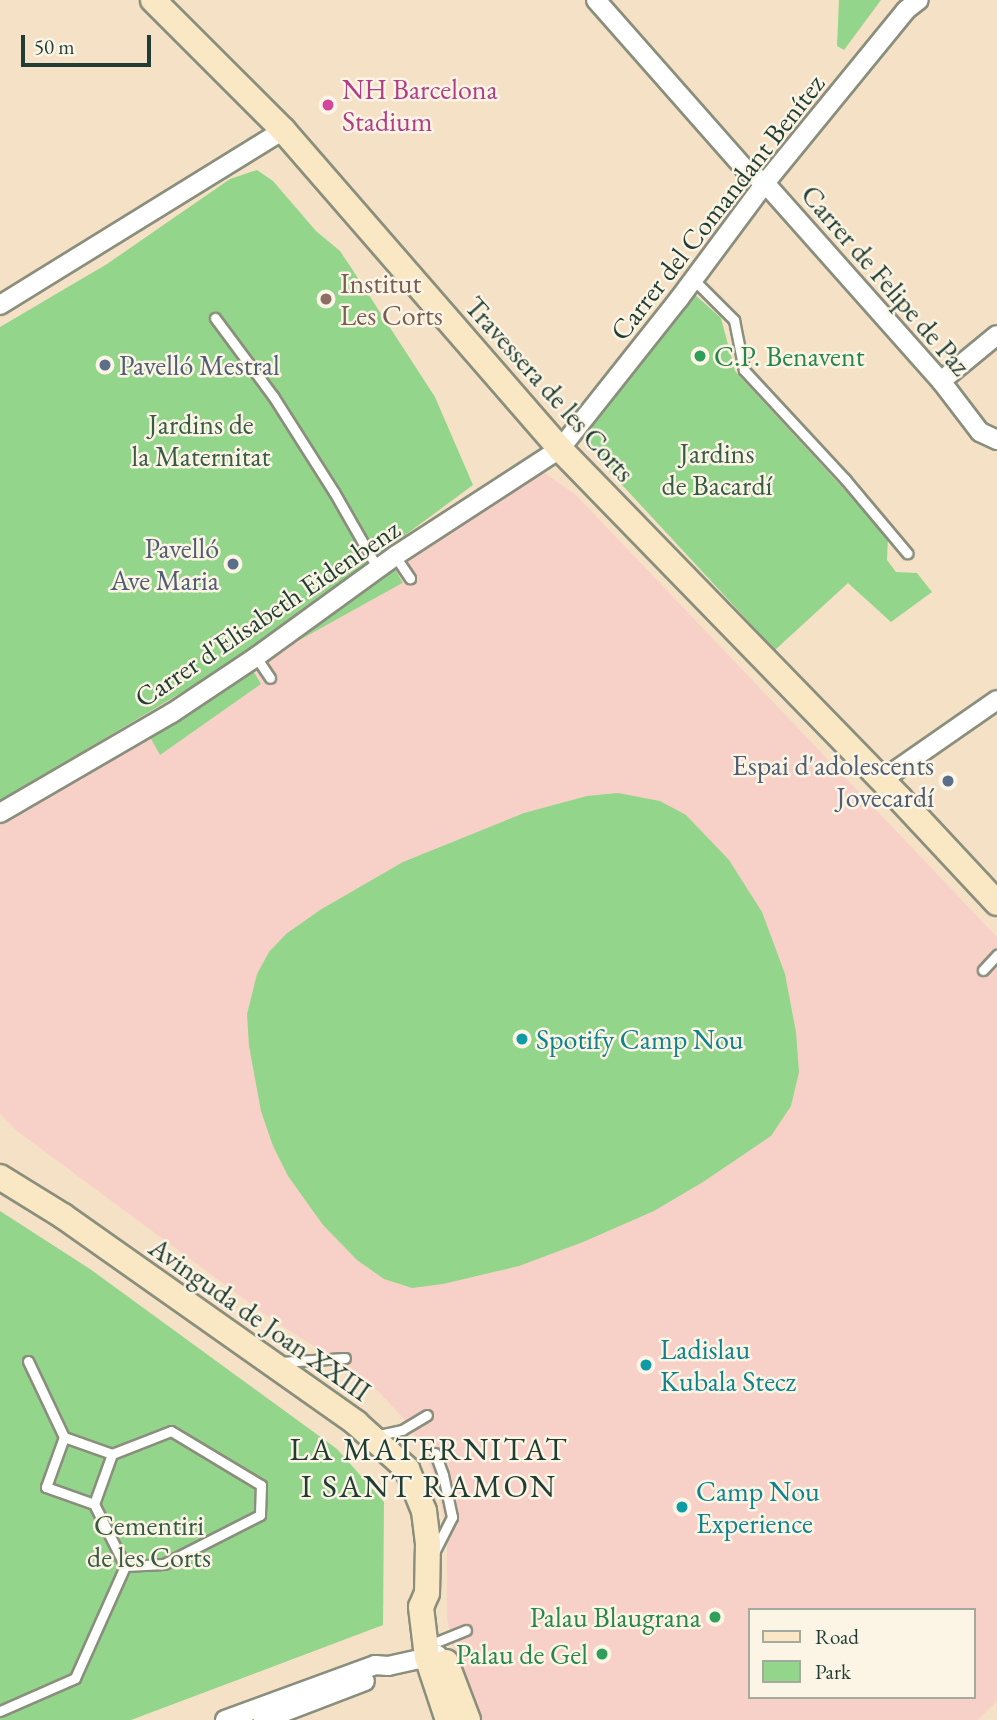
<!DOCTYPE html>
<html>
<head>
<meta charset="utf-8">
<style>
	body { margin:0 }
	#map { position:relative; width:997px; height:1720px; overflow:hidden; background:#f5e1c6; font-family:"EB Garamond",serif }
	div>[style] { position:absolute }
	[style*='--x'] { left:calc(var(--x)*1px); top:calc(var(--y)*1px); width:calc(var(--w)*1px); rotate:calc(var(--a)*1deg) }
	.built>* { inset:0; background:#f7d1c7 }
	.green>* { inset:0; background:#94d58c; transform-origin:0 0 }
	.roads { filter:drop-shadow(2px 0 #8a8f7d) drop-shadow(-2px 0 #8a8f7d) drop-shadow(0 2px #8a8f7d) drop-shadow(0 -2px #8a8f7d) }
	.lane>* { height:9px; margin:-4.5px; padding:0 4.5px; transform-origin:4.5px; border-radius:4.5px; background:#fff }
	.street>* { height:18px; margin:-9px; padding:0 9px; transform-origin:9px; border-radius:9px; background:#fff }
	.secondary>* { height:24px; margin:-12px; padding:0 12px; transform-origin:12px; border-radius:12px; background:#fae7c3 }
	.dots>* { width:19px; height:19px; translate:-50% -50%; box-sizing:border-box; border:4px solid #fcf5e5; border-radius:50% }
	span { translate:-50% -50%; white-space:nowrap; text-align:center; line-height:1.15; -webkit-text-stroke:5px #fcf5e5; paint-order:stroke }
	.hotel-label { font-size:28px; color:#b23c85 }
	.left { translate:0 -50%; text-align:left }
	.street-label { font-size:28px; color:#1f3d34 }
	.education-label { font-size:28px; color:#785e54 }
	.leisure-label { font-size:28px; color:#27864d }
	.right { translate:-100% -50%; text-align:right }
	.service-label { font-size:28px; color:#4e5e75 }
	.park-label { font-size:28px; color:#365b46 }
	.culture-label { font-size:28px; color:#0d838f }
	.quarter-label { font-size:32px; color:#1f3d34; letter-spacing:2px }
	.legend { position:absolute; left:748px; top:1608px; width:228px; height:91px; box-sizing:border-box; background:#fcf5e5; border:2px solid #a4ab9e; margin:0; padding:9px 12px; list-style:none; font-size:21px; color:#1f3d34 }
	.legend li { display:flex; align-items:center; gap:14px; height:35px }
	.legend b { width:35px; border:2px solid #a4ab9e }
	.scale { position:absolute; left:21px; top:35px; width:130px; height:32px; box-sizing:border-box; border:4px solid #1f3d34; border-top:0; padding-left:9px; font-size:21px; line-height:24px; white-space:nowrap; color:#1f3d34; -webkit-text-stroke:5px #fcf5e5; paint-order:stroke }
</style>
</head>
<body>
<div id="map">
	<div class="built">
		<i style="clip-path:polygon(evenodd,536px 467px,576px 495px,997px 937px,997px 1701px,978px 1720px,477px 1720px,460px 1684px,447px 1617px,447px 1542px,437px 1482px,421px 1446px,404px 1419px,379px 1392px,346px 1367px,267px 1316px,17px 1131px,0 1114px,0 824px,145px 738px,536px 467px,750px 1610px,974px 1610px,974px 1697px,750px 1697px,750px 1610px)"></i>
	</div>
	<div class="green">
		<i style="clip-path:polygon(839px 0,881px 0,844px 50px,837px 46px)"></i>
		<i style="clip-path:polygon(257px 170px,273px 181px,316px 231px,340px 251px,352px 269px,435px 397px,473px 485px,236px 660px,0 801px,0 327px,107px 264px,230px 179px)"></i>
		<i style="clip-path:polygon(693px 293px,721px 318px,735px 371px,888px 537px,887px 560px,896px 572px,917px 573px,932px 592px,891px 622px,848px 583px,775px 650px,599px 460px,589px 440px,594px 421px)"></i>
		<i style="left:394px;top:567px;width:18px;height:150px;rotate:61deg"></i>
		<i style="clip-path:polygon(252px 669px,261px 684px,160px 755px,150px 737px)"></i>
		<i style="clip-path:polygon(618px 793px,660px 801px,686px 815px,729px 860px,762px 912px,785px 974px,796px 1032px,799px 1072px,791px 1106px,771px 1136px,703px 1182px,654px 1211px,583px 1242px,519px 1266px,443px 1284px,412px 1288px,384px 1279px,357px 1260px,323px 1225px,288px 1176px,273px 1146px,261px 1111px,249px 1046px,247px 1014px,257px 974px,269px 952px,286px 934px,320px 910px,403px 862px,524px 813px,587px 796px)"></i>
		<i style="clip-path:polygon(0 1211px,90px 1269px,337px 1449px,384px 1502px,383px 1625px,131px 1720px,0 1720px)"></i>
	</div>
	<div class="roads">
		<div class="lane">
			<i style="--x:694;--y:280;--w:57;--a:45"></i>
			<i style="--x:734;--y:320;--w:51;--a:78.7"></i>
			<i style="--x:744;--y:370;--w:149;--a:47.2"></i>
			<i style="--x:845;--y:479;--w:97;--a:50"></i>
			<i style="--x:215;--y:318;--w:97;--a:53.4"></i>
			<i style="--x:273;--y:396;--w:114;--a:57.6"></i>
			<i style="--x:334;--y:492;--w:89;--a:60.3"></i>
			<i style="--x:395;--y:556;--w:27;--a:56"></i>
			<i style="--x:256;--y:657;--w:25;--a:56"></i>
			<i style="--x:983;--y:970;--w:21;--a:-47"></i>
			<i style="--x:28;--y:1361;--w:84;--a:64.7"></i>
			<i style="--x:281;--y:1362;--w:64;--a:-3.6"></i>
			<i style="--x:374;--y:1436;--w:29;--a:-12"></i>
			<i style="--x:402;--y:1430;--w:29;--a:-31"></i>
			<i style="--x:64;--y:1437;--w:51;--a:19.5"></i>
			<i style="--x:112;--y:1454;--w:53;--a:109.8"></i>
			<i style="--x:94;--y:1504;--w:51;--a:-160.5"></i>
			<i style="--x:46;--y:1487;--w:53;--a:-70.2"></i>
			<i style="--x:435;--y:1453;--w:23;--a:70"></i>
			<i style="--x:443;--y:1475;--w:43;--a:77.9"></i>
			<i style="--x:452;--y:1517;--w:38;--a:117"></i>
			<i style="--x:112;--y:1454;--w:63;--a:-21.3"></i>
			<i style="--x:171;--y:1431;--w:105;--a:31"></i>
			<i style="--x:261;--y:1485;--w:30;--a:92"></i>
			<i style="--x:260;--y:1515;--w:108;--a:153"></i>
			<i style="--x:164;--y:1564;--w:39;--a:177"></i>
			<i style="--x:439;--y:1641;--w:29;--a:-22"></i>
			<i style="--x:0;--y:1711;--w:82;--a:-23.7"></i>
			<i style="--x:75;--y:1678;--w:123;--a:-65.9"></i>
			<i style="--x:125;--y:1566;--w:69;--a:-116.6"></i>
		</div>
		<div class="street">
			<i style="--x:596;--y:0;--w:225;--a:48.6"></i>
			<i style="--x:745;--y:169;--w:24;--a:35"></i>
			<i style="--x:765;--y:183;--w:265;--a:48.4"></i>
			<i style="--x:941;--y:381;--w:64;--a:52.6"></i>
			<i style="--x:980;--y:432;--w:19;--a:25"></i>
			<i style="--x:0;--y:305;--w:333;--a:-31.7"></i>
			<i style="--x:941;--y:381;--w:72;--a:-39.4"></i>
			<i style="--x:882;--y:780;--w:140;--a:-34.8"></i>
			<i style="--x:0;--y:813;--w:199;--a:-30.2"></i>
			<i style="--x:172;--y:713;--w:101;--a:-33.7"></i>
			<i style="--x:256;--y:657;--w:172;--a:-36"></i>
			<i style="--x:395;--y:556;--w:197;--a:-33"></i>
			<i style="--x:560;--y:449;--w:191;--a:-51.6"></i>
			<i style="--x:679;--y:299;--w:144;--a:-53.4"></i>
			<i style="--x:765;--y:183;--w:223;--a:-50.8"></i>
			<i style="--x:906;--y:10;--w:16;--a:-38"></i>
			<i style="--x:225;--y:1720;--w:160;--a:-20.1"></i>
			<i style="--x:375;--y:1665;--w:13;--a:4"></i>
			<i style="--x:388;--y:1666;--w:51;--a:-12.4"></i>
			<i style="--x:263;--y:1720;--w:109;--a:-20.9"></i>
		</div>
		<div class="secondary">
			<i style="--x:153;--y:0;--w:184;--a:45"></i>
			<i style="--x:283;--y:130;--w:422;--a:49"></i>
			<i style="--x:560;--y:449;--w:488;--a:45.8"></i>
			<i style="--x:900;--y:799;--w:142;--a:47"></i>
			<i style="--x:0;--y:1177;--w:74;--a:31.8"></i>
			<i style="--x:63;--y:1216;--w:359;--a:35.2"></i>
			<i style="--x:356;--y:1423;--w:69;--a:42"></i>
			<i style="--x:407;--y:1469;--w:45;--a:68"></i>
			<i style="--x:424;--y:1511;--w:32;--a:83"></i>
			<i style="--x:428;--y:1543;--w:50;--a:91.1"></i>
			<i style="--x:427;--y:1593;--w:15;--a:113"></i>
			<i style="--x:421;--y:1607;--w:50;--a:83.2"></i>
			<i style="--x:427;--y:1657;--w:66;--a:71.6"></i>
			<i style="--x:446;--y:1662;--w:62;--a:69.2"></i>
		</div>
	</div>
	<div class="dots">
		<i style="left:328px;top:105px;background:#d1479c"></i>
		<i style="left:326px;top:299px;background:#8d6e63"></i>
		<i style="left:700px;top:356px;background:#2e9e5b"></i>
		<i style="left:105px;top:365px;background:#5c6f8a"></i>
		<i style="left:233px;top:564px;background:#5c6f8a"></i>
		<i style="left:948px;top:781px;background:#5c6f8a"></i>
		<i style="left:522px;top:1039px;background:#0f9aa8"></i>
		<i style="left:646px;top:1365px;background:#0f9aa8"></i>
		<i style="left:682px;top:1507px;background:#0f9aa8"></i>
		<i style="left:715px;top:1617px;background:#2e9e5b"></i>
		<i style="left:602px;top:1654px;background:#2e9e5b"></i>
	</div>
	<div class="hotel-label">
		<span class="left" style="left:342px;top:105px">NH Barcelona<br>Stadium</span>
	</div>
	<div class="street-label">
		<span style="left:717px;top:207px;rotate:-52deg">Carrer del Comandant Benítez</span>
		<span style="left:886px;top:280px;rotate:49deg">Carrer de Felipe de Paz</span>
		<span style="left:550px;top:389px;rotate:48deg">Travessera de les Corts</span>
		<span style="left:267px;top:613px;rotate:-34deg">Carrer d'Elisabeth Eidenbenz</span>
		<span style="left:260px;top:1319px;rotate:35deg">Avinguda de Joan XXIII</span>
	</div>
	<div class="education-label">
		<span class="left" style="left:340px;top:299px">Institut<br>Les Corts</span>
	</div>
	<div class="leisure-label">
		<span class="left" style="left:714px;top:356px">C.P. Benavent</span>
		<span class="right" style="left:701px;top:1617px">Palau Blaugrana</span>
		<span class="right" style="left:588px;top:1654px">Palau de Gel</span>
	</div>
	<div class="service-label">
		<span class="left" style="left:119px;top:365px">Pavelló Mestral</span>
		<span class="right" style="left:219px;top:564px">Pavelló<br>Ave Maria</span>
		<span class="right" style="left:934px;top:781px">Espai d'adolescents<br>Jovecardí</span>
	</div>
	<div class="park-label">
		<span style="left:201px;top:440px">Jardins de<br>la Maternitat</span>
		<span style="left:717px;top:469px">Jardins<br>de Bacardí</span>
		<span style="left:149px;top:1541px">Cementiri<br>de les Corts</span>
	</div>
	<div class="culture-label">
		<span class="left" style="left:536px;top:1039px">Spotify Camp Nou</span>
		<span class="left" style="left:660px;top:1365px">Ladislau<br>Kubala Stecz</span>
		<span class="left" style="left:696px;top:1507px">Camp Nou<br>Experience</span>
	</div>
	<div class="quarter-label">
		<span style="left:429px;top:1468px">LA MATERNITAT<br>I SANT RAMON</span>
	</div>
	<ul class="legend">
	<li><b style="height:9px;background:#fae7c3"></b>Road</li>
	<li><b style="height:19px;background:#94d58c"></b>Park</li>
	</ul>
	<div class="scale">50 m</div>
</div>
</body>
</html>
